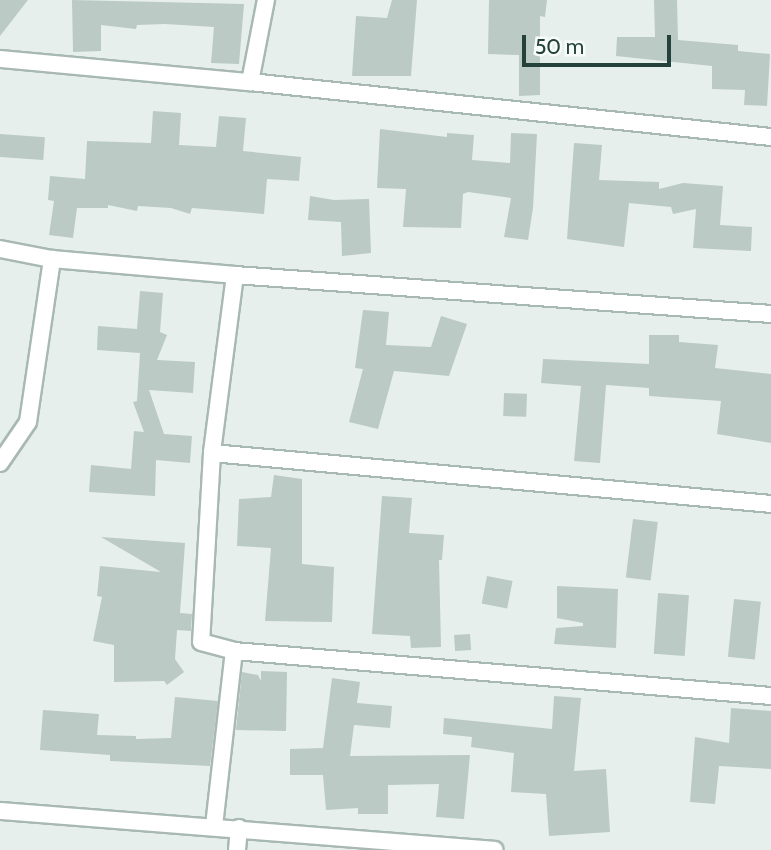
<!DOCTYPE html>
<html>
<head>
<meta charset="utf-8">
<style>
	body { margin:0 }
	#map { position:relative; width:771px; height:850px; overflow:hidden; background:#e6efeb; font-family:Cabin,sans-serif }
	div>[style] { position:absolute }
	[style*='--x'] { left:calc(var(--x)*1px); top:calc(var(--y)*1px); width:calc(var(--w)*1px); rotate:calc(var(--a)*1deg) }
	.building>* { inset:0; background:#bbcac4; transform-origin:0 0 }
	.roads { filter:drop-shadow(2px 0 #a8b8b2) drop-shadow(-2px 0 #a8b8b2) drop-shadow(0 2px #a8b8b2) drop-shadow(0 -2px #a8b8b2) }
	.minor>* { height:16px; margin:-8px; padding:0 8px; transform-origin:8px; border-radius:8px; background:#fff }
	span { translate:-50% -50%; white-space:nowrap; text-align:center; line-height:1.15; -webkit-text-stroke:5px #f7fbf9; paint-order:stroke }
	.scale { position:absolute; left:522px; top:35px; width:149px; height:32px; box-sizing:border-box; border:4px solid #24423a; border-top:0; padding-left:9px; font-size:21px; line-height:24px; white-space:nowrap; color:#24423a; -webkit-text-stroke:5px #f7fbf9; paint-order:stroke }
</style>
</head>
<body>
<div id="map">
	<div class="building">
		<i style="clip-path:polygon(0 0,28px 0,0 36px)"></i>
		<i style="clip-path:polygon(72px 0,244px 4px,239px 64px,211px 63px,214px 27px,165px 24px,137px 25px,136px 29px,101px 25px,101px 51px,73px 52px)"></i>
		<i style="clip-path:polygon(392px 0,417px 0,411px 76px,352px 76px,356px 16px,387px 18px)"></i>
		<i style="clip-path:polygon(489px 0,547px 0,545px 17px,540px 16px,540px 95px,519px 96px,519px 55px,488px 54px)"></i>
		<i style="clip-path:polygon(654px 0,677px 0,678px 40px,738px 45px,738px 51px,770px 54px,767px 106px,744px 105px,745px 90px,712px 89px,712px 66px,616px 56px,617px 37px,655px 37px)"></i>
		<i style="clip-path:polygon(153px 111px,181px 113px,179px 145px,216px 147px,219px 116px,246px 118px,243px 151px,301px 157px,299px 181px,267px 179px,264px 214px,192px 208px,190px 214px,171px 208px,138px 206px,137px 211px,108px 205px,108px 208px,77px 208px,73px 238px,49px 235px,54px 201px,48px 200px,50px 176px,85px 179px,87px 141px,151px 143px)"></i>
		<i style="clip-path:polygon(380px 129px,447px 137px,447px 133px,474px 135px,472px 160px,510px 163px,511px 133px,537px 134px,533px 208px,528px 240px,504px 237px,511px 198px,468px 192px,463px 194px,461px 228px,403px 227px,406px 189px,377px 188px)"></i>
		<i style="left:0;top:134px;width:45px;height:23px;rotate:4deg"></i>
		<i style="clip-path:polygon(574px 143px,602px 145px,599px 180px,659px 182px,659px 189px,683px 183px,723px 186px,720px 225px,752px 227px,751px 251px,693px 248px,696px 209px,673px 214px,671px 207px,629px 203px,624px 247px,567px 239px)"></i>
		<i style="clip-path:polygon(310px 196px,334px 200px,369px 199px,371px 253px,342px 256px,341px 222px,308px 220px)"></i>
		<i style="clip-path:polygon(140px 291px,163px 293px,160px 332px,167px 335px,157px 360px,195px 362px,193px 393px,149px 390px,164px 434px,192px 436px,190px 463px,156px 460px,155px 496px,89px 492px,91px 465px,131px 469px,134px 431px,144px 432px,133px 402px,137px 401px,140px 353px,97px 350px,98px 326px,137px 329px)"></i>
		<i style="clip-path:polygon(363px 310px,389px 312px,386px 345px,431px 347px,441px 316px,467px 324px,449px 376px,394px 371px,378px 429px,349px 422px,363px 369px,355px 368px)"></i>
		<i style="clip-path:polygon(649px 335px,679px 335px,679px 342px,718px 345px,715px 368px,771px 374px,771px 443px,717px 434px,721px 401px,649px 396px,649px 388px,606px 385px,600px 463px,574px 461px,581px 386px,541px 383px,543px 359px,649px 364px)"></i>
		<i style="left:504px;top:393px;width:23px;height:23px;rotate:2deg"></i>
		<i style="clip-path:polygon(274px 475px,302px 479px,302px 564px,334px 567px,332px 622px,265px 621px,271px 548px,237px 546px,239px 499px,271px 497px)"></i>
		<i style="clip-path:polygon(382px 496px,412px 498px,409px 533px,444px 535px,442px 560px,439px 560px,441px 647px,411px 648px,410px 636px,372px 634px)"></i>
		<i style="left:633px;top:519px;width:25px;height:59px;rotate:7deg"></i>
		<i style="clip-path:polygon(101px 537px,185px 543px,180px 613px,192px 614px,191px 631px,177px 630px,175px 659px,184px 672px,167px 685px,164px 681px,114px 682px,114px 645px,93px 641px,102px 597px,97px 596px,100px 566px,161px 572px)"></i>
		<i style="left:487px;top:576px;width:26px;height:28px;rotate:11deg"></i>
		<i style="clip-path:polygon(557px 586px,618px 589px,616px 648px,554px 644px,556px 628px,583px 626px,583px 623px,557px 618px)"></i>
		<i style="left:658px;top:593px;width:31px;height:61px;rotate:4deg"></i>
		<i style="left:734px;top:599px;width:27px;height:58px;rotate:6deg"></i>
		<i style="left:470px;top:634px;width:16px;height:16px;rotate:86deg"></i>
		<i style="clip-path:polygon(261px 671px,287px 672px,286px 731px,236px 730px,242px 672px,258px 675px,261px 681px)"></i>
		<i style="clip-path:polygon(332px 678px,360px 682px,357px 703px,392px 706px,390px 728px,354px 725px,350px 756px,470px 755px,464px 819px,436px 817px,439px 784px,388px 785px,388px 814px,358px 814px,358px 808px,326px 810px,323px 775px,290px 775px,290px 749px,323px 748px)"></i>
		<i style="clip-path:polygon(554px 696px,581px 698px,574px 771px,606px 769px,610px 832px,549px 836px,546px 794px,511px 792px,514px 753px,471px 747px,472px 737px,443px 734px,444px 718px,552px 729px)"></i>
		<i style="clip-path:polygon(175px 697px,218px 701px,210px 766px,110px 761px,110px 755px,40px 750px,43px 710px,99px 714px,97px 735px,136px 736px,136px 739px,171px 738px)"></i>
		<i style="clip-path:polygon(731px 708px,771px 711px,771px 769px,719px 766px,715px 804px,690px 802px,695px 737px,729px 743px)"></i>
	</div>
	<div class="roads">
		<div class="minor">
			<i style="--x:0;--y:59;--w:251;--a:5.3"></i>
			<i style="--x:250;--y:82;--w:524;--a:6.03"></i>
			<i style="--x:250;--y:82;--w:84;--a:-79"></i>
			<i style="--x:0;--y:249;--w:53;--a:10.9"></i>
			<i style="--x:52;--y:259;--w:184;--a:5"></i>
			<i style="--x:235;--y:275;--w:537;--a:4.16"></i>
			<i style="--x:235;--y:275;--w:179;--a:97.4"></i>
			<i style="--x:212;--y:453;--w:189;--a:93.3"></i>
			<i style="--x:201;--y:642;--w:34;--a:15"></i>
			<i style="--x:234;--y:651;--w:539;--a:4.79"></i>
			<i style="--x:212;--y:453;--w:561;--a:5.21"></i>
			<i style="--x:0;--y:463;--w:50;--a:-55.7"></i>
			<i style="--x:28;--y:422;--w:165;--a:-81.6"></i>
			<i style="--x:0;--y:811;--w:496;--a:4.5"></i>
			<i style="--x:214;--y:826;--w:176;--a:-83.5"></i>
			<i style="--x:237;--y:850;--w:22;--a:-85"></i>
		</div>
	</div>
	<div class="scale">50 m</div>
</div>
</body>
</html>
